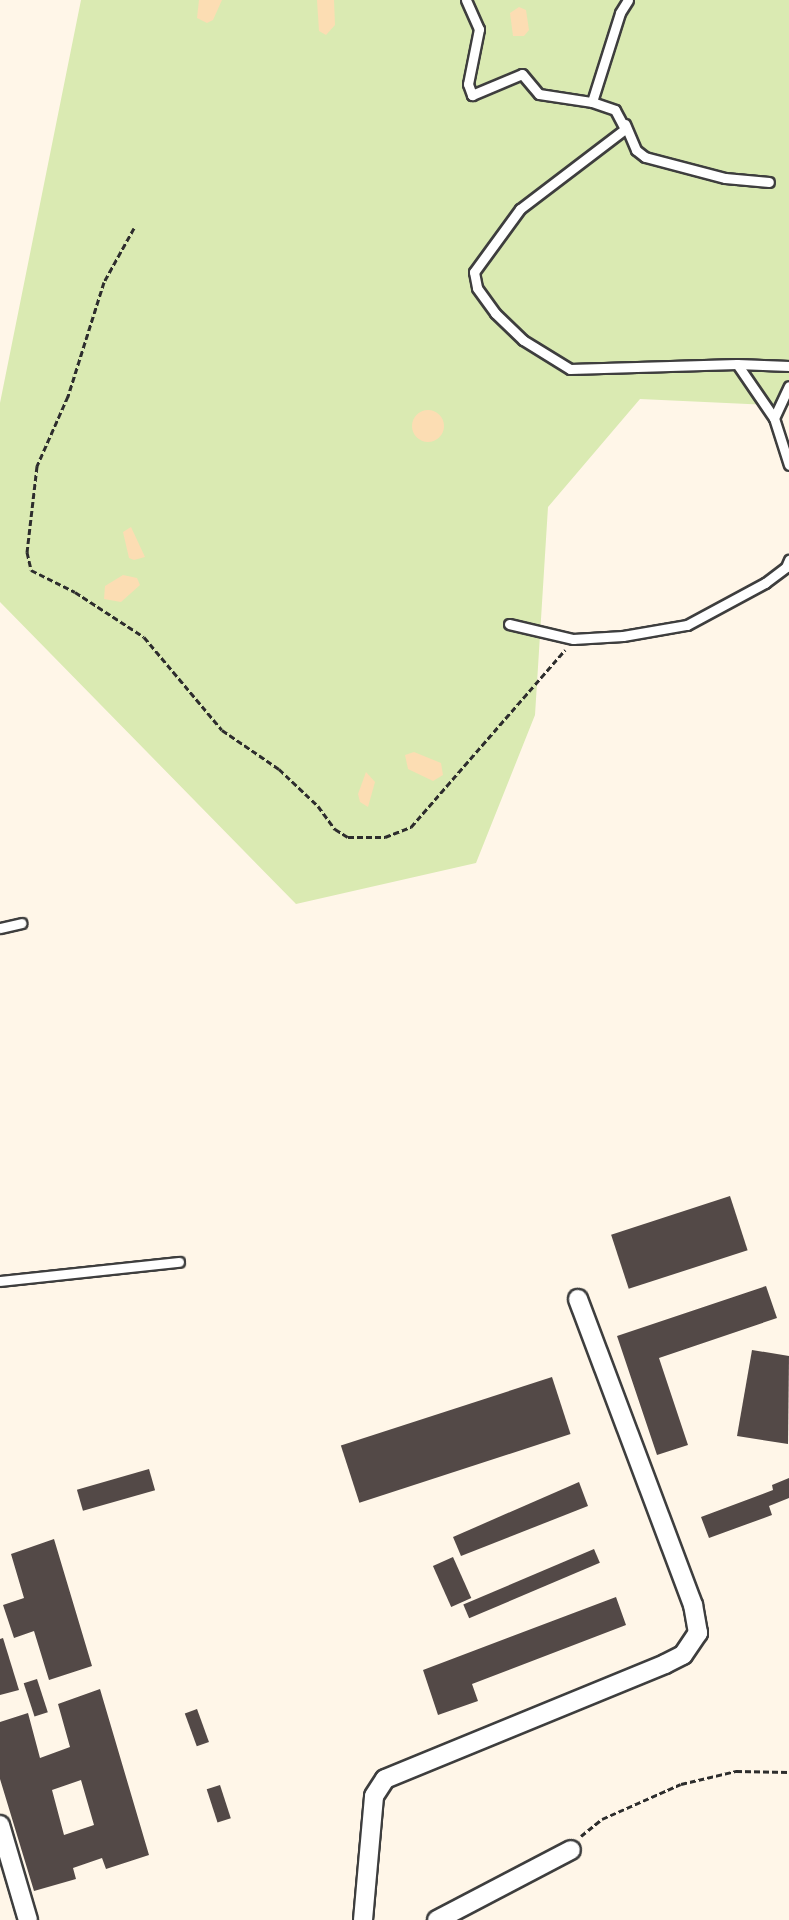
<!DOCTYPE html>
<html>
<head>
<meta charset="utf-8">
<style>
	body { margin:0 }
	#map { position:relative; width:789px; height:1920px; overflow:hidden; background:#fff6e8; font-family:Bitter,serif }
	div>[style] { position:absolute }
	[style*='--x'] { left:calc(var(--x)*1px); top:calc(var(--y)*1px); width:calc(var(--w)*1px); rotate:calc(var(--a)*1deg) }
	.green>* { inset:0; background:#daeab2 }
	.sand>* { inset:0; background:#fcddb3 }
	.round { border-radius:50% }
	.building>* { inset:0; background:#534947; transform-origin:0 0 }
	.path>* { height:3px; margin-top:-1.5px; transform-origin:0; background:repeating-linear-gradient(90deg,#2d2d2d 0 6px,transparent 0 9px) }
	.roads { filter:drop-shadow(2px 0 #3e3e3e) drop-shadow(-2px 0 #3e3e3e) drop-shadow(0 2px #3e3e3e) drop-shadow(0 -2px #3e3e3e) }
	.lane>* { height:9px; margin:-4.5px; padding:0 4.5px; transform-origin:4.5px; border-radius:4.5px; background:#fff }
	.street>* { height:18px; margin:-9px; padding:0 9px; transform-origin:9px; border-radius:9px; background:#fff }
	span { translate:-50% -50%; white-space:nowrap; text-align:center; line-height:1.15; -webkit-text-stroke:6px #fff; paint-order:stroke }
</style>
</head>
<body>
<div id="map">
	<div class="green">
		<i style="clip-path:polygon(81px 0,789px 0,789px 406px,640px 399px,548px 507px,535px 715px,476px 863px,296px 904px,0 602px,0 403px)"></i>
	</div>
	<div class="sand">
		<i style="clip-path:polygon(199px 0,222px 0,213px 20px,207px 23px,197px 18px)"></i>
		<i style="clip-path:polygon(317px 0,334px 0,335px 25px,326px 35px,319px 31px)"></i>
		<i style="clip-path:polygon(519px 7px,526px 10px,529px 30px,524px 36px,513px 36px,510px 13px)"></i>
		<i class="round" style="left:412px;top:410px;width:32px;height:32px"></i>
		<i style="clip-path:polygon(131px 527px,145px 557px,134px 560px,129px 558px,123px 532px)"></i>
		<i style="clip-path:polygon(123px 575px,137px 578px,140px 585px,121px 602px,104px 599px,105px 586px)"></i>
		<i style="clip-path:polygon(414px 752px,441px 763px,443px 775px,433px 781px,408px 769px,405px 755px)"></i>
		<i style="clip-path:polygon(366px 772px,375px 782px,368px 807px,360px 802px,358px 794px)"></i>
	</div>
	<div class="building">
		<i style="left:730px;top:1196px;width:57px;height:125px;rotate:72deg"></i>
		<i style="clip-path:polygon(766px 1286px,777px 1318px,659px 1358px,688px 1445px,657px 1455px,617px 1336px)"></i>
		<i style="clip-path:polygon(752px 1350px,789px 1356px,788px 1444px,737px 1436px)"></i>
		<i style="left:552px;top:1377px;width:60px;height:222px;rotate:72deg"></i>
		<i style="left:149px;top:1469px;width:22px;height:75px;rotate:74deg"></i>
		<i style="clip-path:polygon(789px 1478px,789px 1498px,769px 1506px,772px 1515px,709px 1538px,701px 1517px,773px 1490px,772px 1485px)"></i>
		<i style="clip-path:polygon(579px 1482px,588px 1506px,461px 1556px,453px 1537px)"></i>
		<i style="clip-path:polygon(54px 1539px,92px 1666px,49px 1680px,34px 1631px,14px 1638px,3px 1605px,24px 1598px,11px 1554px)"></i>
		<i style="left:594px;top:1549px;width:15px;height:142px;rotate:67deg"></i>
		<i style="left:453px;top:1557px;width:45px;height:22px;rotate:66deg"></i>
		<i style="clip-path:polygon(616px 1597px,626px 1625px,472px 1684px,478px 1701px,438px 1715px,423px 1670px)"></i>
		<i style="clip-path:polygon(3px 1638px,19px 1690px,0 1695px,0 1639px)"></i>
		<i style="left:37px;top:1679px;width:35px;height:14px;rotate:72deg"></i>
		<i style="clip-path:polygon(evenodd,100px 1689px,149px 1855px,106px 1869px,102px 1858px,73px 1868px,76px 1879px,34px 1891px,0 1779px,0 1722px,28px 1713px,40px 1758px,70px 1747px,58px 1704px,100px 1689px,81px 1780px,94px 1825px,64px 1835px,52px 1790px,81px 1780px)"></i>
		<i style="left:197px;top:1709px;width:35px;height:13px;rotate:70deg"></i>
		<i style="left:220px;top:1785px;width:35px;height:14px;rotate:72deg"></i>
	</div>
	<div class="path">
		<i style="--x:134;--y:228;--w:62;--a:119.1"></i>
		<i style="--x:104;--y:282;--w:120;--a:107.5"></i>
		<i style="--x:68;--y:396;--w:77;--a:113.9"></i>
		<i style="--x:37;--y:466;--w:87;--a:96.6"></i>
		<i style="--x:27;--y:552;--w:18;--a:77"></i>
		<i style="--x:31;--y:570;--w:49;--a:26.6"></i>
		<i style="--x:75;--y:592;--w:82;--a:33.1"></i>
		<i style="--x:144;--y:637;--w:121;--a:50"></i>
		<i style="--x:222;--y:730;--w:69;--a:34.4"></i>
		<i style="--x:279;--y:769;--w:54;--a:43.5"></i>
		<i style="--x:318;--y:806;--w:29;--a:54"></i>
		<i style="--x:335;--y:829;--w:15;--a:32"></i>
		<i style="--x:348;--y:837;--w:37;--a:0"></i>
		<i style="--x:385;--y:837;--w:28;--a:-21"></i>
		<i style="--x:411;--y:827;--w:235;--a:-49"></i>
		<i style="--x:581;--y:1836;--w:27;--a:-39"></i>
		<i style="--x:602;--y:1819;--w:86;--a:-23.9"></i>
		<i style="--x:681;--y:1784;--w:57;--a:-13.3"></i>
		<i style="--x:736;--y:1771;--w:53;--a:1.1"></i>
	</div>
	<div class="roads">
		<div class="lane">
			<i style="--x:466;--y:0;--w:32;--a:66"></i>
			<i style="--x:479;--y:29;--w:56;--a:101.3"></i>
			<i style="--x:468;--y:84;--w:12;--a:70"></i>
			<i style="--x:472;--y:95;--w:54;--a:-22.8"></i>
			<i style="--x:522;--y:74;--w:26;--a:50"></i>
			<i style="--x:539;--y:94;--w:54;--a:8.6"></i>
			<i style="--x:628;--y:0;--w:15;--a:122"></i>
			<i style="--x:620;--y:13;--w:93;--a:107.5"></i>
			<i style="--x:592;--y:102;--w:24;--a:19"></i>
			<i style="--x:615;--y:110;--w:21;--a:62"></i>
			<i style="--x:625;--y:129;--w:132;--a:142.7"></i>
			<i style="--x:520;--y:209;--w:78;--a:126.1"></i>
			<i style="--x:474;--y:272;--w:16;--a:79"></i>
			<i style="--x:477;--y:288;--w:31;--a:54"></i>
			<i style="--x:495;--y:313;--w:39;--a:44"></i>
			<i style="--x:523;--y:340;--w:55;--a:31.7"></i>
			<i style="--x:570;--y:369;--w:167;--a:-1.7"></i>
			<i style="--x:737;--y:364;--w:52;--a:2.2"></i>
			<i style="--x:625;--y:124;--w:28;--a:67"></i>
			<i style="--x:636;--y:150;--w:11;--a:38"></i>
			<i style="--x:645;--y:157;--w:83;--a:14.7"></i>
			<i style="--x:725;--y:178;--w:44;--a:5.2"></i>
			<i style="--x:737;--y:364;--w:65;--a:55.6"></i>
			<i style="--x:774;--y:418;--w:49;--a:72.3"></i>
			<i style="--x:774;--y:418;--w:35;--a:-65"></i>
			<i style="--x:509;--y:624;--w:66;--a:13.2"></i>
			<i style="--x:573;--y:639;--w:50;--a:-3.4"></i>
			<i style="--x:623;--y:636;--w:65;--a:-9.8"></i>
			<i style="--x:687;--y:625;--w:89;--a:-28.3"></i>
			<i style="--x:765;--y:583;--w:26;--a:-37"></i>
			<i style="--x:786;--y:567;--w:8;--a:-67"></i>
			<i style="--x:0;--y:928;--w:22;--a:-13"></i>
			<i style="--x:0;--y:1281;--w:180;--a:-6.1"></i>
		</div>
		<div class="street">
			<i style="--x:0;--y:1825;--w:99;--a:73.6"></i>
			<i style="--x:363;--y:1920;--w:124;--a:-84.9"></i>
			<i style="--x:374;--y:1796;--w:20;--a:-57"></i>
			<i style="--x:385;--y:1779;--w:303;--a:-22.3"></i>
			<i style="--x:665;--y:1664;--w:20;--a:-27"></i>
			<i style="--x:683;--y:1655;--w:27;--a:-56"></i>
			<i style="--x:698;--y:1633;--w:28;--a:-100"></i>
			<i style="--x:693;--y:1605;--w:327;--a:-110.6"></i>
			<i style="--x:437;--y:1920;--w:151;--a:-27.6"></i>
		</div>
	</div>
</div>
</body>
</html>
